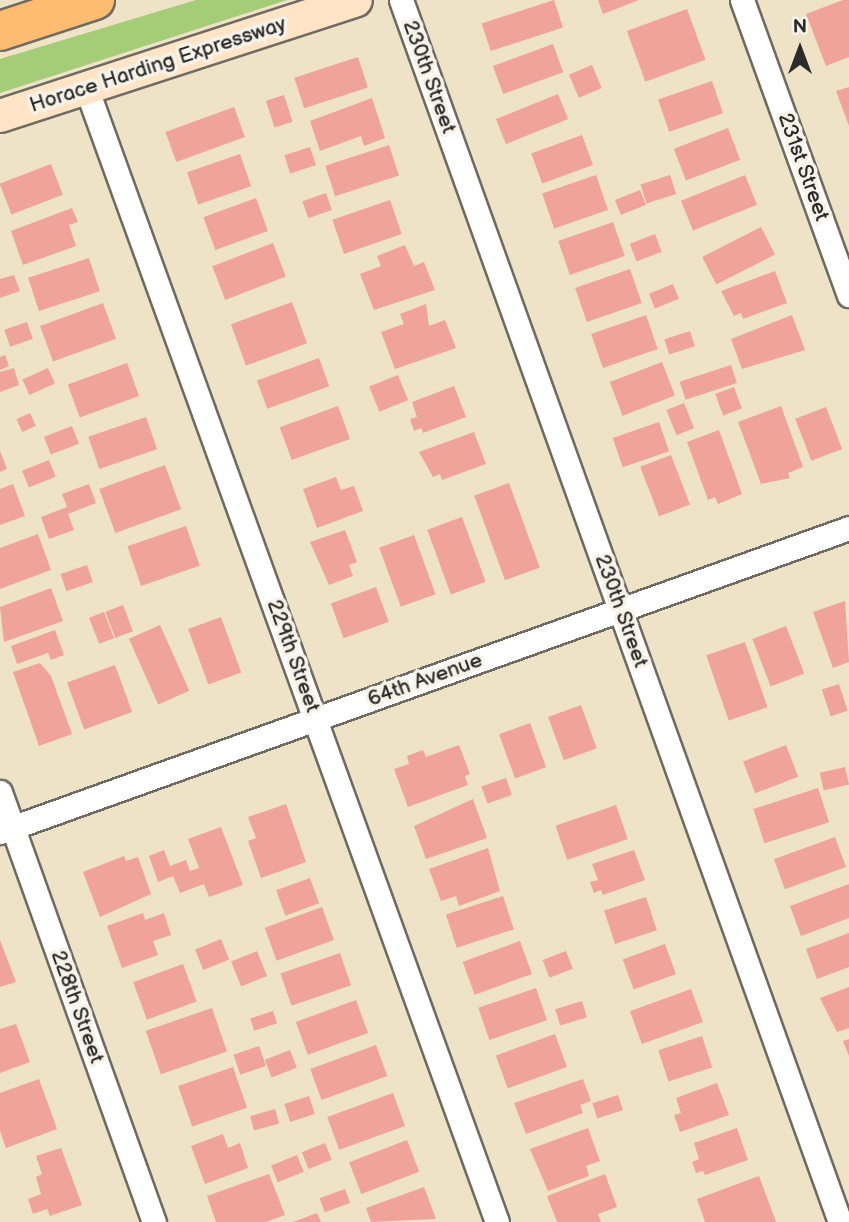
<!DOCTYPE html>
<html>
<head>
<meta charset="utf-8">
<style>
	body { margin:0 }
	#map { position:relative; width:849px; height:1222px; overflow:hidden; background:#eee3c7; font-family:"Balsamiq Sans",sans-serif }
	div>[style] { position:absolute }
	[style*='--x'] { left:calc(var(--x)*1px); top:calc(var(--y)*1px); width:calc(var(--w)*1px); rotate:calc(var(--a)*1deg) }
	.green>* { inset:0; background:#a5cd78 }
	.building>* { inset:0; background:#f0a399; transform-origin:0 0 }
	.roads { filter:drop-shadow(2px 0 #6f6b62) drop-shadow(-2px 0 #6f6b62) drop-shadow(0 2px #6f6b62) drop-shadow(0 -2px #6f6b62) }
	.minor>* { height:23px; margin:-11.5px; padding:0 11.5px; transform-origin:11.5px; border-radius:11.5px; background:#fff }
	.secondary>* { height:32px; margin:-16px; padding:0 16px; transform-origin:16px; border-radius:16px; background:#ffe4c6 }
	.motorway>* { height:38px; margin:-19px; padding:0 19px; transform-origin:19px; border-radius:19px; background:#febc70 }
	span { translate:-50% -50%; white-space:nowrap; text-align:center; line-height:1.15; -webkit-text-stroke:7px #f7f3e8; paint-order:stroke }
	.street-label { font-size:21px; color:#2b2b2b }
	.north { position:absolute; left:765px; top:14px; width:70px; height:70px; -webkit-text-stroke:5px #f7f3e8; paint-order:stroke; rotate:0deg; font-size:19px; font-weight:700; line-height:28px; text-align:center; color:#2b2b2b }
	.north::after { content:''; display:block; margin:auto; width:24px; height:32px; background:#2b2b2b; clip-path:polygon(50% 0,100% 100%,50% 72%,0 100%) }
</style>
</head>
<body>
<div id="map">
	<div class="green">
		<i style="clip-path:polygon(196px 0,287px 0,0 93px,0 59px)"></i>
	</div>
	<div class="building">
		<i style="left:554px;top:0;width:29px;height:76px;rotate:72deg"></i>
		<i style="clip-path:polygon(598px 0,639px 0,603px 14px)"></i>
		<i style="clip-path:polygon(843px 0,849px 0,849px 57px,826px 66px,806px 14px)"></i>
		<i style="left:687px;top:9px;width:54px;height:64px;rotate:70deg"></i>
		<i style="left:553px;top:44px;width:30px;height:64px;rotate:70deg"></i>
		<i style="left:358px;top:57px;width:32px;height:67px;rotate:72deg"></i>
		<i style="left:592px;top:65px;width:25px;height:25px;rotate:67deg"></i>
		<i style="left:712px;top:81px;width:34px;height:57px;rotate:71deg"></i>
		<i style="clip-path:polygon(849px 87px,849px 126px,836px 91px)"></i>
		<i style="left:558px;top:94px;width:27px;height:67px;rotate:68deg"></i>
		<i style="left:284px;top:95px;width:28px;height:19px;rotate:72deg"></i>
		<i style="clip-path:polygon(372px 98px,385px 138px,364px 146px,361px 136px,320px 151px,310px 121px)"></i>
		<i style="left:234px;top:107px;width:32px;height:73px;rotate:70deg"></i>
		<i style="left:728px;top:128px;width:34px;height:58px;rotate:69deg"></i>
		<i style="left:582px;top:135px;width:32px;height:54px;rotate:70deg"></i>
		<i style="left:389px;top:145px;width:32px;height:67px;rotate:72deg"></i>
		<i style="left:310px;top:147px;width:19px;height:27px;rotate:72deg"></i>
		<i style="left:240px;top:154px;width:34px;height:56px;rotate:71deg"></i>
		<i style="left:51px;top:164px;width:33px;height:55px;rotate:69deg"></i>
		<i style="left:596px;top:175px;width:37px;height:57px;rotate:71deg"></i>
		<i style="left:670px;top:175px;width:20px;height:31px;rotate:72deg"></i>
		<i style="left:745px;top:175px;width:32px;height:69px;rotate:68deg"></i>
		<i style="left:640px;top:190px;width:16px;height:27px;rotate:68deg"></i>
		<i style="left:326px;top:193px;width:18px;height:25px;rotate:71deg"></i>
		<i style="left:256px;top:198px;width:35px;height:56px;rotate:70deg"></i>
		<i style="left:390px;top:200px;width:36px;height:61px;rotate:71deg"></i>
		<i style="clip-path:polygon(72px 208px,78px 222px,69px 225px,76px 246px,23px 265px,11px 231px)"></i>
		<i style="left:613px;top:222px;width:36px;height:58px;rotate:71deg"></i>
		<i style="left:761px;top:227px;width:31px;height:66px;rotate:63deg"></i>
		<i style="left:655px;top:234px;width:19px;height:27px;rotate:69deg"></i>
		<i style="left:273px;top:243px;width:36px;height:65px;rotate:69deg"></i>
		<i style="clip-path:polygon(405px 245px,414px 266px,424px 262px,435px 290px,374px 310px,360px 274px,381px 266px,377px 256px)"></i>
		<i style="left:89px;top:258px;width:35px;height:64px;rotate:72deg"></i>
		<i style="left:630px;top:269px;width:36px;height:58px;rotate:71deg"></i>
		<i style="clip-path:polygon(775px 271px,787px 303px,743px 319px,741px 313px,734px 316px,721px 291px)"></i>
		<i style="clip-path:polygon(14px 275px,20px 291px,0 298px,0 279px)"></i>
		<i style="left:673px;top:284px;width:16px;height:26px;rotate:68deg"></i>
		<i style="left:292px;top:302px;width:44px;height:65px;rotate:70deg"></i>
		<i style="left:103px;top:303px;width:38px;height:67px;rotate:70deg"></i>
		<i style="clip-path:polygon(426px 304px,429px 326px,445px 320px,456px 348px,395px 369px,381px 332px,404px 324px,400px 314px)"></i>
		<i style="left:646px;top:315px;width:36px;height:58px;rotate:71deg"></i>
		<i style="clip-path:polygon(792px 315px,805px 350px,742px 369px,731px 339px)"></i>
		<i style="left:27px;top:322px;width:18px;height:24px;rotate:71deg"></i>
		<i style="left:690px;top:331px;width:16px;height:27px;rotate:72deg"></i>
		<i style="clip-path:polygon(5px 355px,9px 366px,0 370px,0 357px)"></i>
		<i style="left:319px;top:358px;width:30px;height:66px;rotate:70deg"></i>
		<i style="left:662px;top:362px;width:36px;height:56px;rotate:69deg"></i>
		<i style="left:127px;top:363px;width:35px;height:63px;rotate:70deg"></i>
		<i style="left:731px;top:365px;width:19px;height:54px;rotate:72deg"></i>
		<i style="clip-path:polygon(14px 368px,19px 385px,0 392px,0 372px)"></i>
		<i style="left:48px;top:368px;width:17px;height:28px;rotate:66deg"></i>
		<i style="left:398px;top:375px;width:27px;height:31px;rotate:68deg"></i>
		<i style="clip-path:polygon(454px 386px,466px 417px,423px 433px,421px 428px,414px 431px,410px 419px,417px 417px,412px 402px)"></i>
		<i style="left:734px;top:387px;width:23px;height:20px;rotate:70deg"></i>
		<i style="left:684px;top:403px;width:27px;height:19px;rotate:68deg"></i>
		<i style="left:338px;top:406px;width:35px;height:62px;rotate:70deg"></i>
		<i style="clip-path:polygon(781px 406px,803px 467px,788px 473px,790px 478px,761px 484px,738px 422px)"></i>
		<i style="left:826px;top:407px;width:45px;height:33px;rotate:69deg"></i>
		<i style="left:30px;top:413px;width:14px;height:15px;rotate:65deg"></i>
		<i style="left:146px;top:417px;width:34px;height:61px;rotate:71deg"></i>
		<i style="left:659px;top:422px;width:31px;height:49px;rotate:71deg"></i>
		<i style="left:72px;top:426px;width:19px;height:30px;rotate:69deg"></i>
		<i style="clip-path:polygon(719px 430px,742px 494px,718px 504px,715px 497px,708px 500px,687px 442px)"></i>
		<i style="clip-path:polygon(474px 432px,486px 464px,442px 480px,440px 474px,433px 477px,419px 452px)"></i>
		<i style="clip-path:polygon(0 451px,7px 469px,0 472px)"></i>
		<i style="left:671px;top:455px;width:53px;height:33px;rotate:69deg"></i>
		<i style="left:49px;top:460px;width:18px;height:29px;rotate:68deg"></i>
		<i style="left:165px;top:465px;width:47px;height:70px;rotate:70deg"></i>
		<i style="clip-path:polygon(336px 477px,341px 490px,354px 486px,363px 511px,317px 528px,303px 489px)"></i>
		<i style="left:509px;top:483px;width:90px;height:37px;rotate:70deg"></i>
		<i style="clip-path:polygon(13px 484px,25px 516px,0 525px,0 489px)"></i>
		<i style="clip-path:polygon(89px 484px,96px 503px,68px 514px,74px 530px,49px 539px,41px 517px,67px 507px,62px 494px)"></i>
		<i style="left:462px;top:517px;width:69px;height:37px;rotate:70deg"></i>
		<i style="left:186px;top:526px;width:42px;height:62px;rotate:71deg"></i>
		<i style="clip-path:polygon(345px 530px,357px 562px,349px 565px,353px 576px,329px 585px,310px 542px)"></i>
		<i style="clip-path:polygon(38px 534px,51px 570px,0 589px,0 548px)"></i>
		<i style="left:414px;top:535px;width:63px;height:37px;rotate:70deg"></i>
		<i style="left:87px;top:565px;width:18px;height:28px;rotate:71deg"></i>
		<i style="left:376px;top:587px;width:37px;height:48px;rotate:70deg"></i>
		<i style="clip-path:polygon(51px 588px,63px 621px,4px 642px,0 607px)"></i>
		<i style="clip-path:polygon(845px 601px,849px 662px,833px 668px,813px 612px)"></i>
		<i style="left:123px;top:605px;width:28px;height:19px;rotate:69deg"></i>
		<i style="left:104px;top:612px;width:28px;height:16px;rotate:69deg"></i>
		<i style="left:221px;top:617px;width:59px;height:35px;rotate:70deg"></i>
		<i style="left:160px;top:625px;width:72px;height:34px;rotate:66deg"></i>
		<i style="left:786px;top:626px;width:51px;height:36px;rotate:69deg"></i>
		<i style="clip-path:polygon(55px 630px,64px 655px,51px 660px,48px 653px,17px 664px,11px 646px)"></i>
		<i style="left:745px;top:642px;width:69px;height:41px;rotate:71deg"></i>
		<i style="clip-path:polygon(40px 663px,51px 676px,72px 734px,39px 746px,13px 672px)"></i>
		<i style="left:115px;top:665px;width:50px;height:51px;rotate:70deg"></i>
		<i style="left:839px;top:684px;width:28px;height:18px;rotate:72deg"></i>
		<i style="left:581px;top:705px;width:46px;height:35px;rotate:70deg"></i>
		<i style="left:530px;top:723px;width:47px;height:33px;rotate:70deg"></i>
		<i style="clip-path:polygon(459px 745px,470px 774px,465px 776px,468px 785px,408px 807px,394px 769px,409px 764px,407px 756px,423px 750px,426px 757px)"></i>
		<i style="left:786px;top:745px;width:34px;height:46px;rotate:69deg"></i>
		<i style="left:845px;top:767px;width:18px;height:26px;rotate:77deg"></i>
		<i style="left:506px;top:778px;width:18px;height:26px;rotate:71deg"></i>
		<i style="left:818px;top:788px;width:36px;height:68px;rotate:72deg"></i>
		<i style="clip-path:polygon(473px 799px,487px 838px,426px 859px,414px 826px)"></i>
		<i style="clip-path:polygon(286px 804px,306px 862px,261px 878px,248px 841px,256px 838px,248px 817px)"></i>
		<i style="left:616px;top:805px;width:36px;height:64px;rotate:71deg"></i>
		<i style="clip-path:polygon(221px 827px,243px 885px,209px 897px,204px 884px,180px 893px,173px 876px,158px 882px,149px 856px,164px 850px,170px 866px,186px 860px,190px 871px,199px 868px,188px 839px)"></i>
		<i style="left:835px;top:837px;width:32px;height:65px;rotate:70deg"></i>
		<i style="clip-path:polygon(488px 848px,500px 891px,459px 906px,456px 896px,441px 901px,429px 869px)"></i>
		<i style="clip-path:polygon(634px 850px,645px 880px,603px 895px,601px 890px,594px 893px,590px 882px,598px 880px,592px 864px)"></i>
		<i style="clip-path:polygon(124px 856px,126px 861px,138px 857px,151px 894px,100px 917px,83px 872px)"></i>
		<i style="left:310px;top:878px;width:27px;height:36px;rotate:70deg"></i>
		<i style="clip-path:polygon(849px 884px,849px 918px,801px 936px,790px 906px)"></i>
		<i style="left:503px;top:896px;width:35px;height:60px;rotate:72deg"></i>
		<i style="left:646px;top:897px;width:35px;height:44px;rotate:72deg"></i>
		<i style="left:322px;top:907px;width:35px;height:61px;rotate:70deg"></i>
		<i style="clip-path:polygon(143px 913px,145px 920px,164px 913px,171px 935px,153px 941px,158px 955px,122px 968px,107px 926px)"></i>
		<i style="clip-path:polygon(849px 933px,849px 967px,817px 979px,806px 949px)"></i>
		<i style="left:221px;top:939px;width:22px;height:28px;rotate:68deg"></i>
		<i style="clip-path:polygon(0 940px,16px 982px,0 987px)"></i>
		<i style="left:520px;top:941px;width:35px;height:61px;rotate:70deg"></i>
		<i style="left:665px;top:944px;width:32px;height:45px;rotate:70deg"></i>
		<i style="left:257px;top:951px;width:27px;height:28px;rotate:68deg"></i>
		<i style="left:566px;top:951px;width:19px;height:25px;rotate:69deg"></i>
		<i style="left:340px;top:953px;width:34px;height:63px;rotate:71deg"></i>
		<i style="left:183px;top:964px;width:40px;height:53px;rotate:70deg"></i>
		<i style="clip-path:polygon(849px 987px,849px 1028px,837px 1032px,820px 998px)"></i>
		<i style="left:536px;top:988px;width:34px;height:61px;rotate:71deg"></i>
		<i style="left:691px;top:989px;width:35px;height:65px;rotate:70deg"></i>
		<i style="left:356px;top:1000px;width:35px;height:64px;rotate:70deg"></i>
		<i style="left:582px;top:1001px;width:17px;height:28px;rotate:73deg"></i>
		<i style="left:212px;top:1008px;width:46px;height:70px;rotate:71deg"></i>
		<i style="left:273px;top:1011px;width:13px;height:24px;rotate:72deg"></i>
		<i style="clip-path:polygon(16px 1024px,30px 1062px,0 1073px,0 1029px)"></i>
		<i style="left:555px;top:1034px;width:35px;height:63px;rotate:70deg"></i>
		<i style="left:702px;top:1036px;width:33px;height:46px;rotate:72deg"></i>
		<i style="clip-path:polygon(849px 1039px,849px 1056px,843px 1041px)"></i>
		<i style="left:376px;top:1045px;width:33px;height:70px;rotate:70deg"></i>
		<i style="left:259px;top:1046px;width:21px;height:27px;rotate:71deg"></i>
		<i style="left:290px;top:1050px;width:19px;height:27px;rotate:69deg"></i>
		<i style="left:233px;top:1067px;width:43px;height:58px;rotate:71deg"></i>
		<i style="clip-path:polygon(39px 1079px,57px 1129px,6px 1148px,0 1131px,0 1093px)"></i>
		<i style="clip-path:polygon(583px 1079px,591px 1101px,580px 1105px,583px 1113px,526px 1134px,514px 1103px)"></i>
		<i style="clip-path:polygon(717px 1083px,729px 1115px,680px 1132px,674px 1115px,681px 1113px,676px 1098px)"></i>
		<i style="left:393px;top:1093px;width:35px;height:70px;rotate:70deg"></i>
		<i style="left:618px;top:1095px;width:16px;height:27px;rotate:72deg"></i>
		<i style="left:309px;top:1096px;width:19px;height:26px;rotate:72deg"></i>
		<i style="left:275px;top:1109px;width:15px;height:26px;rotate:74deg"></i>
		<i style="clip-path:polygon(588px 1128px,600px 1161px,586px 1166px,589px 1176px,548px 1191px,530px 1149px)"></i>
		<i style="clip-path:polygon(737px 1128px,748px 1160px,705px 1175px,703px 1171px,696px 1173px,692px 1162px,699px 1159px,694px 1143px)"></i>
		<i style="clip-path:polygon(223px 1134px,228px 1148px,240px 1143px,248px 1168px,205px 1184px,191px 1146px)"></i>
		<i style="left:407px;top:1140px;width:34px;height:62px;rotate:69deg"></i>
		<i style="left:325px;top:1143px;width:18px;height:25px;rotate:68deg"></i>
		<i style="clip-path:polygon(61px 1148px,82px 1205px,50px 1216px,47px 1209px,33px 1214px,28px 1199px,41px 1194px,36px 1177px,42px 1174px,36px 1156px)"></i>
		<i style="left:297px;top:1155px;width:18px;height:28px;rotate:68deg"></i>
		<i style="clip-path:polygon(269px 1174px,285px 1215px,266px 1222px,216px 1222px,207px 1196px)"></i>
		<i style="clip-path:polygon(605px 1174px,617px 1207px,598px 1214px,601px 1222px,557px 1222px,547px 1196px)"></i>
		<i style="clip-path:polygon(759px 1176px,776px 1222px,705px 1222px,697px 1199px)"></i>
		<i style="clip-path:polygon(424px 1187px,436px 1219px,371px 1222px,366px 1208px)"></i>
		<i style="left:345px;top:1189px;width:15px;height:27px;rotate:70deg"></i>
		<i style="clip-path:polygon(317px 1213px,321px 1222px,293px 1222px)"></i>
	</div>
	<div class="roads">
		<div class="minor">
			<i style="--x:401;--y:0;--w:1298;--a:70.24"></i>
			<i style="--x:742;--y:0;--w:314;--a:70.1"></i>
			<i style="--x:87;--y:90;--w:1204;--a:70.09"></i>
			<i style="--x:0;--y:792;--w:457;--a:70.3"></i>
			<i style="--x:0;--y:832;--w:902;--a:-19.7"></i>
		</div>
		<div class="secondary">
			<i style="--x:0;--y:116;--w:374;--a:-18"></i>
		</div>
		<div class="motorway">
			<i style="--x:0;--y:31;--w:100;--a:-18.1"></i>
		</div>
	</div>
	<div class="street-label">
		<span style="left:158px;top:65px;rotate:-18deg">Horace Harding Expressway</span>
		<span style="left:429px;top:77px;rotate:70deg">230th Street</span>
		<span style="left:803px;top:167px;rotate:70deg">231st Street</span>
		<span style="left:621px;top:611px;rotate:70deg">230th Street</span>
		<span style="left:293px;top:656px;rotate:70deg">229th Street</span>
		<span style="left:425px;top:680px;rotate:-20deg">64th Avenue</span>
		<span style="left:77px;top:1007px;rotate:70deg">228th Street</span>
	</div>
	<div class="north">N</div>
</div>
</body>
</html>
